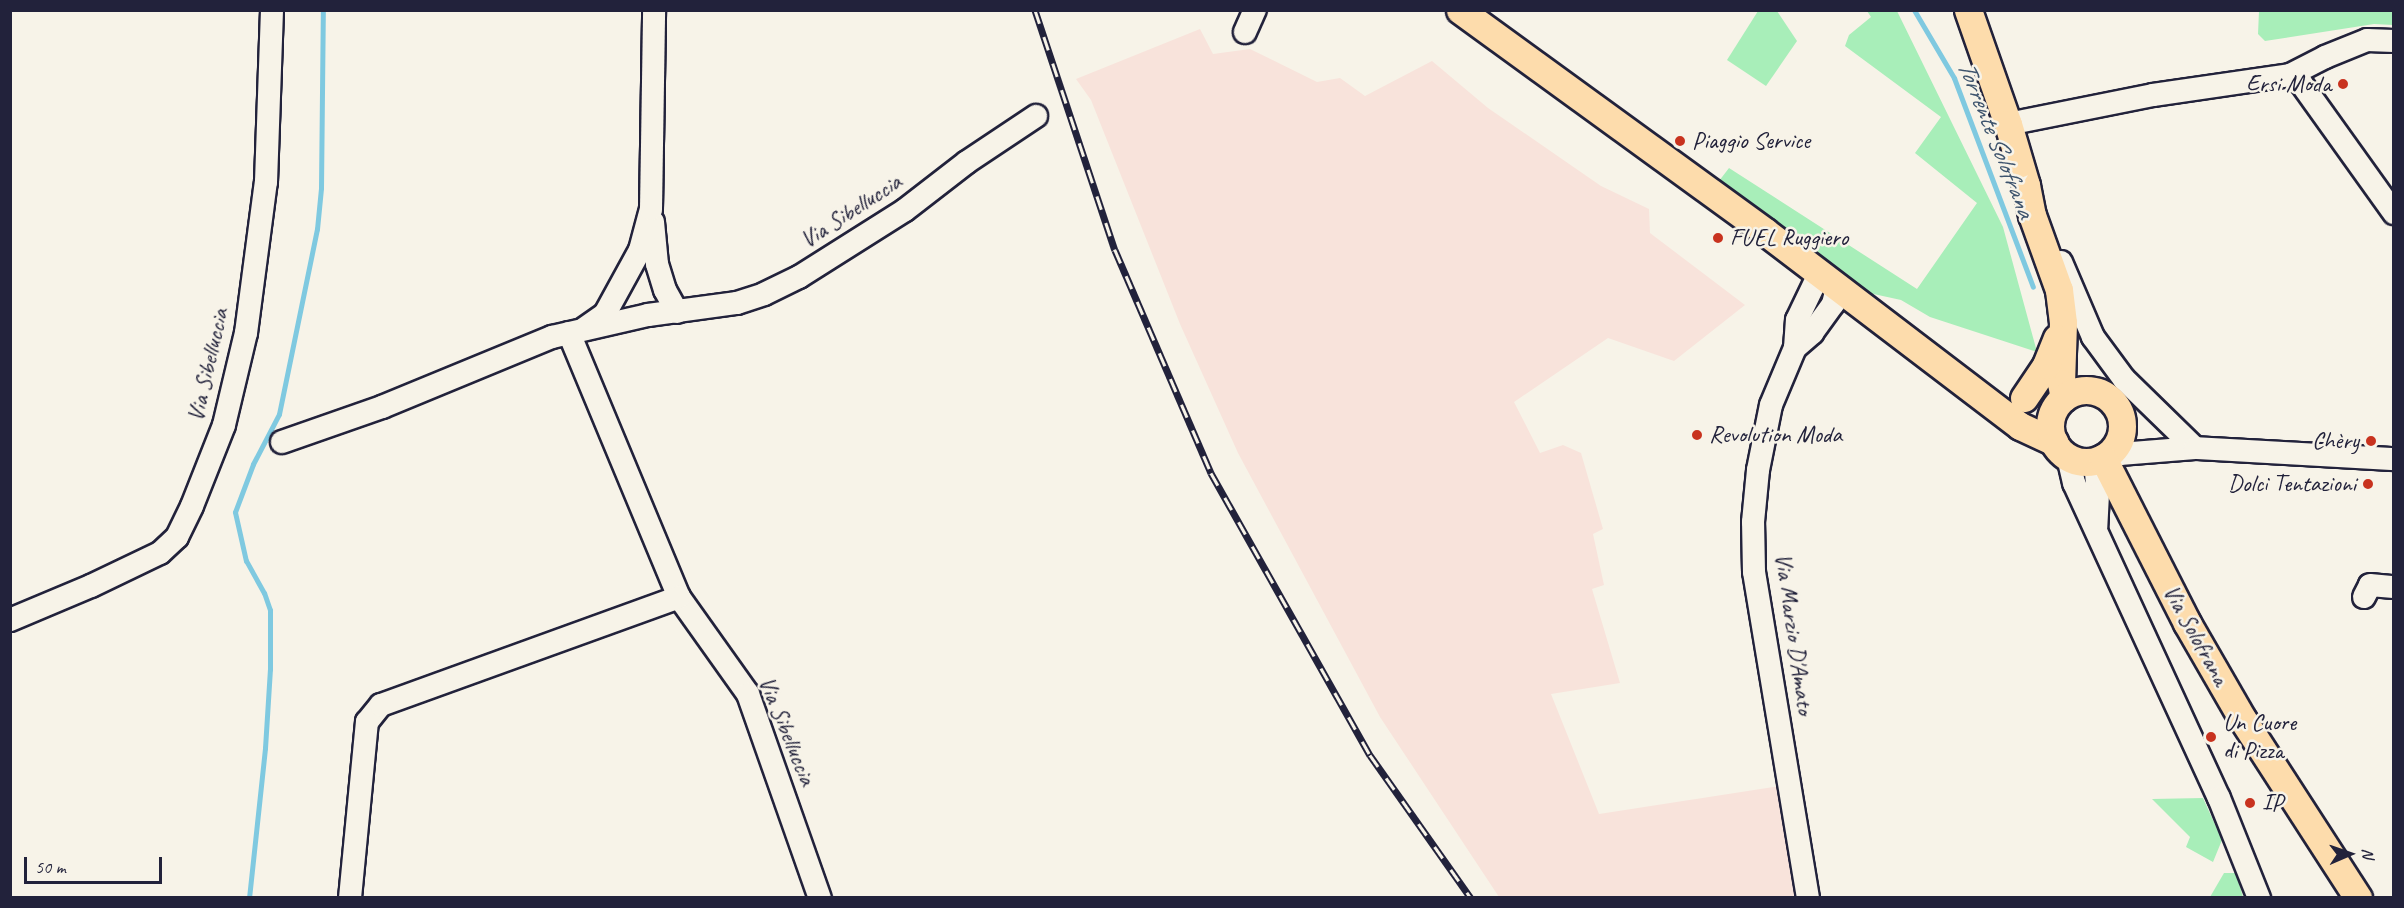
<!DOCTYPE html>
<html>
<head>
<meta charset="utf-8">
<style>
	body { margin:0 }
	#map { position:relative; width:2404px; height:908px; overflow:hidden; background:#f7f3e8; font-family:Caveat,sans-serif }
	div>[style] { position:absolute }
	[style*='--x'] { left:calc(var(--x)*1px); top:calc(var(--y)*1px); width:calc(var(--w)*1px); rotate:calc(var(--a)*1deg) }
	.built>* { inset:0; background:#f8e3db }
	.green>* { inset:0; background:#a8eeb9 }
	.stream>* { height:5px; margin:-2.5px; padding:0 2.5px; transform-origin:2.5px; border-radius:2.5px; background:#7fc9e0 }
	.roads { filter:drop-shadow(2px 0 #22223b) drop-shadow(-2px 0 #22223b) drop-shadow(0 2px #22223b) drop-shadow(0 -2px #22223b) }
	.minor>* { height:22px; margin:-11px; padding:0 11px; transform-origin:11px; border-radius:11px; background:#f7f3e8 }
	.major>* { height:27px; margin:-13.5px; padding:0 13.5px; transform-origin:13.5px; border-radius:13.5px; background:#fddcac }
	.major>.ring { margin:-13.5px; padding:0; box-sizing:content-box; background:none; border:27px solid #fddcac; border-radius:50% }
	.rail>* { height:7px; margin-top:-3.5px; transform-origin:0; background:repeating-linear-gradient(90deg,#f7f3e8 0 14px,#22223b 0 28px); box-sizing:border-box; border-block:2px solid #22223b }
	.dots>* { width:16px; height:16px; translate:-50% -50%; box-sizing:border-box; border:3px solid #f7f3e8; border-radius:50% }
	span { translate:-50% -50%; white-space:nowrap; text-align:center; line-height:1.15; -webkit-text-stroke:5px #f7f3e8; paint-order:stroke }
	.poi-label { font-size:24px; color:#22223b }
	.right { translate:-100% -50%; text-align:right }
	.left { translate:0 -50%; text-align:left }
	.street-label { font-size:24px; color:#22223b }
	.water-label { font-size:26px; color:#3e546d; font-style:italic }
	.frame { position:absolute; inset:0; border:12px solid #22223b; pointer-events:none }
	.north { position:absolute; left:2320px; top:824px; width:60px; height:60px; -webkit-text-stroke:4px #f7f3e8; paint-order:stroke; rotate:88deg; font-size:16px; font-weight:700; line-height:24px; text-align:center; color:#22223b }
	.north::after { content:''; display:block; margin:auto; width:21px; height:27px; background:#22223b; clip-path:polygon(50% 0,100% 100%,50% 72%,0 100%) }
	.scale { position:absolute; left:24px; top:857px; width:138px; height:27px; box-sizing:border-box; border:3px solid #22223b; border-top:0; padding-left:8px; font-size:18px; line-height:21px; white-space:nowrap; color:#22223b; -webkit-text-stroke:4px #f7f3e8; paint-order:stroke }
</style>
</head>
<body>
<div id="map">
	<div class="built">
		<i style="clip-path:polygon(1200px 29px,1213px 54px,1250px 49px,1317px 82px,1340px 78px,1365px 96px,1432px 61px,1488px 108px,1601px 186px,1649px 209px,1650px 233px,1745px 305px,1674px 361px,1608px 338px,1514px 402px,1540px 453px,1563px 445px,1581px 453px,1603px 529px,1593px 534px,1604px 585px,1592px 589px,1620px 683px,1551px 694px,1599px 814px,1780px 786px,1799px 897px,1499px 897px,1380px 717px,1238px 453px,1180px 324px,1091px 100px,1076px 79px)"></i>
	</div>
	<div class="green">
		<i style="clip-path:polygon(1758px 11px,1777px 11px,1797px 41px,1766px 86px,1727px 60px)"></i>
		<i style="clip-path:polygon(1867px 11px,1897px 11px,2003px 227px,2037px 352px,1930px 317px,1901px 300px,1869px 293px,1719px 181px,1729px 168px,1917px 289px,1977px 203px,1915px 153px,1941px 117px,1845px 46px,1849px 35px,1871px 17px)"></i>
		<i style="clip-path:polygon(2259px 11px,2393px 11px,2393px 25px,2374px 24px,2265px 41px,2258px 34px)"></i>
		<i style="clip-path:polygon(2203px 798px,2222px 840px,2213px 862px,2186px 847px,2190px 837px,2152px 799px)"></i>
		<i style="clip-path:polygon(2224px 873px,2236px 873px,2243px 897px,2210px 897px)"></i>
	</div>
	<div class="stream">
		<i style="--x:1914;--y:10;--w:79;--a:59.5"></i>
		<i style="--x:1954;--y:78;--w:223;--a:69.3"></i>
		<i style="--x:249;--y:898;--w:151;--a:-83.9"></i>
		<i style="--x:265;--y:748;--w:79;--a:-86.4"></i>
		<i style="--x:270;--y:669;--w:59;--a:-90"></i>
		<i style="--x:270;--y:610;--w:18;--a:-109"></i>
		<i style="--x:264;--y:593;--w:37;--a:-119"></i>
		<i style="--x:246;--y:561;--w:50;--a:-102.7"></i>
		<i style="--x:235;--y:512;--w:51;--a:-69.4"></i>
		<i style="--x:253;--y:464;--w:56;--a:-62.5"></i>
		<i style="--x:279;--y:414;--w:189;--a:-78.4"></i>
		<i style="--x:317;--y:229;--w:41;--a:-84.4"></i>
		<i style="--x:321;--y:188;--w:178;--a:-89.4"></i>
	</div>
	<div class="roads">
		<div class="minor">
			<i style="--x:1245;--y:32;--w:24;--a:-66"></i>
			<i style="--x:2290;--y:75;--w:39;--a:-27"></i>
			<i style="--x:2325;--y:57;--w:45;--a:-22"></i>
			<i style="--x:2367;--y:40;--w:27;--a:2"></i>
			<i style="--x:2008;--y:124;--w:148;--a:-11.3"></i>
			<i style="--x:2153;--y:95;--w:138;--a:-8.3"></i>
			<i style="--x:2290;--y:75;--w:14;--a:36"></i>
			<i style="--x:2301;--y:83;--w:160;--a:54.4"></i>
			<i style="--x:653;--y:222;--w:42;--a:84.6"></i>
			<i style="--x:657;--y:264;--w:27;--a:73"></i>
			<i style="--x:665;--y:290;--w:25;--a:61"></i>
			<i style="--x:2061;--y:262;--w:82;--a:66.9"></i>
			<i style="--x:2093;--y:337;--w:52;--a:53.6"></i>
			<i style="--x:2124;--y:379;--w:99;--a:44.2"></i>
			<i style="--x:585;--y:328;--w:24;--a:-35"></i>
			<i style="--x:605;--y:314;--w:73;--a:-61.3"></i>
			<i style="--x:640;--y:250;--w:42;--a:-75"></i>
			<i style="--x:651;--y:209;--w:199;--a:-89.1"></i>
			<i style="--x:569;--y:333;--w:286;--a:67.4"></i>
			<i style="--x:679;--y:597;--w:119;--a:54.6"></i>
			<i style="--x:748;--y:694;--w:216;--a:70.6"></i>
			<i style="--x:1795;--y:348;--w:28;--a:-86"></i>
			<i style="--x:1797;--y:320;--w:51;--a:-64.4"></i>
			<i style="--x:282;--y:442;--w:106;--a:-19.3"></i>
			<i style="--x:382;--y:407;--w:184;--a:-22.4"></i>
			<i style="--x:552;--y:337;--w:98;--a:-12.9"></i>
			<i style="--x:648;--y:315;--w:90;--a:-7.7"></i>
			<i style="--x:737;--y:303;--w:28;--a:-18"></i>
			<i style="--x:764;--y:294;--w:39;--a:-26"></i>
			<i style="--x:799;--y:277;--w:125;--a:-32.3"></i>
			<i style="--x:905;--y:210;--w:78;--a:-37.7"></i>
			<i style="--x:967;--y:162;--w:83;--a:-33.7"></i>
			<i style="--x:2113;--y:450;--w:8;--a:30"></i>
			<i style="--x:2120;--y:454;--w:75;--a:-4.6"></i>
			<i style="--x:2195;--y:448;--w:199;--a:3.2"></i>
			<i style="--x:2068;--y:457;--w:27;--a:77"></i>
			<i style="--x:2074;--y:483;--w:347;--a:65.3"></i>
			<i style="--x:2219;--y:798;--w:108;--a:68.2"></i>
			<i style="--x:2095;--y:461;--w:33;--a:85"></i>
			<i style="--x:2098;--y:494;--w:33;--a:93"></i>
			<i style="--x:2364;--y:597;--w:13;--a:-63"></i>
			<i style="--x:2370;--y:585;--w:24;--a:5"></i>
			<i style="--x:10;--y:620;--w:88;--a:-22.8"></i>
			<i style="--x:91;--y:586;--w:76;--a:-25.6"></i>
			<i style="--x:160;--y:553;--w:23;--a:-43"></i>
			<i style="--x:177;--y:537;--w:34;--a:-64"></i>
			<i style="--x:192;--y:506;--w:87;--a:-68.4"></i>
			<i style="--x:224;--y:425;--w:95;--a:-76.6"></i>
			<i style="--x:246;--y:333;--w:152;--a:-82.5"></i>
			<i style="--x:266;--y:182;--w:172;--a:-88"></i>
			<i style="--x:350;--y:898;--w:177;--a:-84.5"></i>
			<i style="--x:367;--y:722;--w:22;--a:-51"></i>
			<i style="--x:381;--y:705;--w:317;--a:-19.9"></i>
			<i style="--x:1808;--y:898;--w:330;--a:-99.4"></i>
			<i style="--x:1754;--y:572;--w:50;--a:-91.1"></i>
			<i style="--x:1753;--y:522;--w:52;--a:-84.5"></i>
			<i style="--x:1758;--y:470;--w:66;--a:-78.7"></i>
			<i style="--x:1771;--y:405;--w:62;--a:-67.2"></i>
			<i style="--x:1795;--y:348;--w:23;--a:-41"></i>
			<i style="--x:1812;--y:333;--w:36;--a:-54"></i>
			<i style="--x:1833;--y:304;--w:16;--a:-76"></i>
		</div>
		<div class="major">
			<i style="--x:1460;--y:10;--w:376;--a:36"></i>
			<i style="--x:1764;--y:231;--w:322;--a:37.3"></i>
			<i style="--x:2020;--y:426;--w:38;--a:25"></i>
			<i style="--x:1968;--y:10;--w:121;--a:70.7"></i>
			<i style="--x:2008;--y:124;--w:64;--a:73.6"></i>
			<i style="--x:2026;--y:185;--w:31;--a:79"></i>
			<i style="--x:2032;--y:215;--w:80;--a:70.2"></i>
			<i style="--x:2059;--y:290;--w:33;--a:83"></i>
			<i style="--x:2063;--y:323;--w:60;--a:91.9"></i>
			<i style="--x:2061;--y:383;--w:15;--a:79"></i>
			<i class="ring" style="left:2050px;top:390px;width:45px;height:45px"></i>
			<i style="--x:2024;--y:398;--w:40;--a:-56"></i>
			<i style="--x:2046;--y:365;--w:29;--a:-68"></i>
			<i style="--x:2103;--y:458;--w:185;--a:63"></i>
			<i style="--x:2187;--y:623;--w:112;--a:60"></i>
			<i style="--x:2243;--y:720;--w:212;--a:57.1"></i>
		</div>
	</div>
	<div class="rail">
		<i style="--x:1035;--y:10;--w:253;--a:71.6"></i>
		<i style="--x:1115;--y:250;--w:243;--a:66.7"></i>
		<i style="--x:1211;--y:473;--w:324;--a:60.6"></i>
		<i style="--x:1370;--y:755;--w:175;--a:54.8"></i>
	</div>
	<div class="dots">
		<i style="left:2343px;top:84px;background:#c8321e"></i>
		<i style="left:1680px;top:141px;background:#c8321e"></i>
		<i style="left:1718px;top:238px;background:#c8321e"></i>
		<i style="left:1697px;top:435px;background:#c8321e"></i>
		<i style="left:2371px;top:441px;background:#c8321e"></i>
		<i style="left:2368px;top:484px;background:#c8321e"></i>
		<i style="left:2211px;top:737px;background:#c8321e"></i>
		<i style="left:2250px;top:803px;background:#c8321e"></i>
	</div>
	<div class="poi-label">
		<span class="right" style="left:2331px;top:84px">Ersi Moda</span>
		<span class="left" style="left:1692px;top:141px">Piaggio Service</span>
		<span class="left" style="left:1730px;top:238px">FUEL Ruggiero</span>
		<span class="left" style="left:1709px;top:435px">Revolution Moda</span>
		<span class="right" style="left:2359px;top:441px">Chèry</span>
		<span class="right" style="left:2356px;top:484px">Dolci Tentazioni</span>
		<span class="left" style="left:2223px;top:737px">Un Cuore<br>di Pizza</span>
		<span class="left" style="left:2262px;top:803px">IP</span>
	</div>
	<div class="street-label">
		<span style="left:851px;top:211px;rotate:-33deg">Via Sibelluccia</span>
		<span style="left:208px;top:365px;rotate:-77deg">Via Sibelluccia</span>
		<span style="left:1794px;top:634px;rotate:82deg">Via Marzio D'Amato</span>
		<span style="left:2196px;top:635px;rotate:61deg">Via Solofrana</span>
		<span style="left:787px;top:731px;rotate:68deg">Via Sibelluccia</span>
	</div>
	<div class="water-label">
		<span style="left:1996px;top:139px;rotate:68deg">Torrente Solofrana</span>
	</div>
	<div class="frame"></div>
	<div class="north">N</div>
	<div class="scale">50 m</div>
</div>
</body>
</html>
